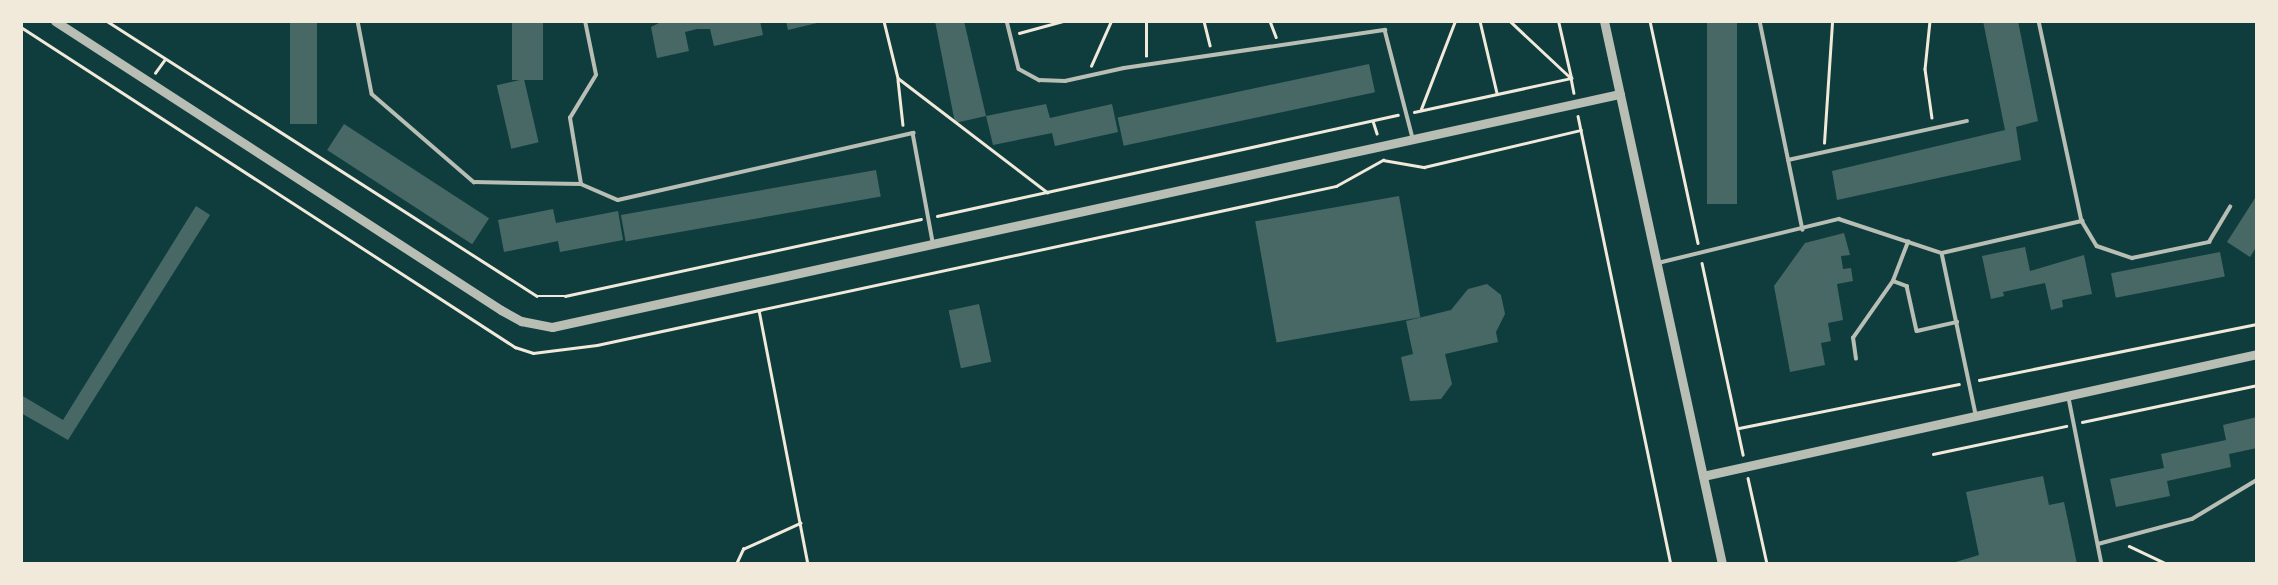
<!DOCTYPE html>
<html>
<head>
<meta charset="utf-8">
<style>
	body { margin:0 }
	#map { position:relative; width:2278px; height:585px; overflow:hidden; background:#0f3d3e; font-family:"Exo 2",sans-serif }
	div>[style] { position:absolute }
	[style*='--x'] { left:calc(var(--x)*1px); top:calc(var(--y)*1px); width:calc(var(--w)*1px); rotate:calc(var(--a)*1deg) }
	.building>* { inset:0; background:#486865; transform-origin:0 0 }
	.path>* { height:2.5px; margin:-1.25px; padding:0 1.25px; transform-origin:1.25px; border-radius:1.25px; background:#f1e9da }
	.service>* { height:3.5px; margin:-1.75px; padding:0 1.75px; transform-origin:1.75px; border-radius:1.75px; background:#b8beb3 }
	.tertiary>* { height:9px; margin:-4.5px; padding:0 4.5px; transform-origin:4.5px; border-radius:4.5px; background:#b8beb3 }
	span { translate:-50% -50%; white-space:nowrap; text-align:center; line-height:1.15; -webkit-text-stroke:5px #f1e9da; paint-order:stroke }
	.frame { position:absolute; inset:0; border:23px solid #f1e9da; pointer-events:none }
</style>
</head>
<body>
<div id="map">
	<div class="building">
		<i style="left:290px;top:21px;width:27px;height:103px"></i>
		<i style="left:512px;top:21px;width:31px;height:59px"></i>
		<i style="clip-path:polygon(663px 21px,760px 21px,763px 35px,714px 46px,710px 29px,697px 29px,685px 32px,689px 51px,657px 58px,651px 27px)"></i>
		<i style="clip-path:polygon(786px 21px,821px 21px,821px 22px,788px 30px)"></i>
		<i style="clip-path:polygon(935px 21px,964px 21px,986px 116px,955px 123px)"></i>
		<i style="left:1707px;top:21px;width:30px;height:183px"></i>
		<i style="clip-path:polygon(1983px 21px,2018px 21px,2038px 121px,2016px 127px,2021px 160px,1837px 200px,1832px 171px,2005px 130px)"></i>
		<i style="left:1369px;top:64px;width:29px;height:257px;rotate:78deg"></i>
		<i style="left:524px;top:79px;width:65px;height:28px;rotate:77deg"></i>
		<i style="clip-path:polygon(1046px 104px,1050px 118px,1112px 104px,1118px 132px,1055px 146px,1052px 133px,993px 145px,986px 116px)"></i>
		<i style="left:344px;top:124px;width:173px;height:31px;rotate:33deg"></i>
		<i style="left:876px;top:170px;width:27px;height:259px;rotate:80deg"></i>
		<i style="clip-path:polygon(2257px 195px,2257px 246px,2250px 257px,2227px 242px)"></i>
		<i style="left:1399px;top:196px;width:123px;height:146px;rotate:80deg"></i>
		<i style="clip-path:polygon(196px 206px,210px 215px,68px 440px,21px 413px,21px 395px,63px 420px)"></i>
		<i style="clip-path:polygon(553px 209px,556px 223px,618px 211px,623px 240px,560px 252px,558px 241px,504px 252px,498px 220px)"></i>
		<i style="clip-path:polygon(1844px 233px,1850px 255px,1841px 256px,1843px 269px,1851px 268px,1853px 281px,1837px 284px,1843px 320px,1828px 323px,1831px 341px,1821px 343px,1825px 365px,1790px 372px,1774px 286px,1805px 243px)"></i>
		<i style="clip-path:polygon(2025px 247px,2030px 271px,2084px 255px,2092px 294px,2062px 300px,2063px 307px,2051px 310px,2045px 283px,2003px 292px,2004px 296px,1991px 299px,1982px 256px)"></i>
		<i style="left:2220px;top:252px;width:25px;height:111px;rotate:79deg"></i>
		<i style="clip-path:polygon(1487px 284px,1501px 295px,1505px 314px,1496px 332px,1498px 342px,1445px 354px,1452px 384px,1441px 399px,1410px 401px,1401px 357px,1413px 354px,1406px 321px,1451px 310px,1468px 289px)"></i>
		<i style="left:979px;top:304px;width:59px;height:31px;rotate:78deg"></i>
		<i style="clip-path:polygon(2257px 417px,2257px 448px,2229px 454px,2231px 467px,2167px 481px,2170px 496px,2116px 507px,2110px 479px,2164px 468px,2161px 454px,2226px 440px,2223px 425px)"></i>
		<i style="clip-path:polygon(2043px 476px,2049px 505px,2064px 502px,2077px 564px,1949px 564px,1979px 555px,1966px 492px)"></i>
	</div>
	<div class="path">
		<i style="--x:107;--y:21;--w:510;--a:32.6"></i>
		<i style="--x:537;--y:296;--w:28;--a:0"></i>
		<i style="--x:565;--y:296;--w:364;--a:-12.2"></i>
		<i style="--x:884;--y:21;--w:59;--a:76.2"></i>
		<i style="--x:898;--y:78;--w:188;--a:37.4"></i>
		<i style="--x:1047;--y:192;--w:359;--a:-12.4"></i>
		<i style="--x:1204;--y:21;--w:25;--a:76"></i>
		<i style="--x:1270;--y:21;--w:17;--a:69"></i>
		<i style="--x:1480;--y:21;--w:74;--a:76.7"></i>
		<i style="--x:1510;--y:21;--w:83;--a:43.1"></i>
		<i style="--x:1571;--y:78;--w:15;--a:79"></i>
		<i style="--x:1650;--y:21;--w:227;--a:77.8"></i>
		<i style="--x:1930;--y:21;--w:48;--a:95.9"></i>
		<i style="--x:1925;--y:69;--w:49;--a:81.9"></i>
		<i style="--x:21;--y:27;--w:589;--a:32.93"></i>
		<i style="--x:515;--y:347;--w:19;--a:18"></i>
		<i style="--x:533;--y:353;--w:64;--a:-7.1"></i>
		<i style="--x:597;--y:345;--w:756;--a:-12.14"></i>
		<i style="--x:1336;--y:186;--w:54;--a:-29"></i>
		<i style="--x:1383;--y:160;--w:42;--a:9.7"></i>
		<i style="--x:1424;--y:167;--w:161;--a:-13.3"></i>
		<i style="--x:1019;--y:33;--w:46;--a:-15.3"></i>
		<i style="--x:1146;--y:56;--w:35;--a:-90"></i>
		<i style="--x:1091;--y:66;--w:49;--a:-66"></i>
		<i style="--x:155;--y:73;--w:17;--a:-54"></i>
		<i style="--x:898;--y:80;--w:45;--a:83.7"></i>
		<i style="--x:1421;--y:109;--w:94;--a:-68.9"></i>
		<i style="--x:1414;--y:112;--w:161;--a:-12.2"></i>
		<i style="--x:1571;--y:78;--w:58;--a:-102.8"></i>
		<i style="--x:1578;--y:116;--w:458;--a:78.3"></i>
		<i style="--x:1373;--y:121;--w:13;--a:72"></i>
		<i style="--x:1824;--y:143;--w:122;--a:-86.2"></i>
		<i style="--x:937;--y:216;--w:113;--a:-12.3"></i>
		<i style="--x:1702;--y:263;--w:196;--a:77.9"></i>
		<i style="--x:759;--y:310;--w:259;--a:79.1"></i>
		<i style="--x:1979;--y:380;--w:284;--a:-11.4"></i>
		<i style="--x:2082;--y:422;--w:179;--a:-11.9"></i>
		<i style="--x:1739;--y:428;--w:224;--a:-11.3"></i>
		<i style="--x:1933;--y:454;--w:136;--a:-11.9"></i>
		<i style="--x:1748;--y:478;--w:88;--a:77.5"></i>
		<i style="--x:2129;--y:546;--w:42;--a:25.3"></i>
		<i style="--x:736;--y:564;--w:17;--a:-65"></i>
		<i style="--x:743;--y:549;--w:63;--a:-24.5"></i>
	</div>
	<div class="service">
		<i style="--x:358;--y:21;--w:74;--a:79.1"></i>
		<i style="--x:372;--y:94;--w:135;--a:40.8"></i>
		<i style="--x:474;--y:182;--w:107;--a:1.1"></i>
		<i style="--x:581;--y:184;--w:40;--a:23.4"></i>
		<i style="--x:618;--y:200;--w:303;--a:-12.8"></i>
		<i style="--x:913;--y:133;--w:111;--a:79.6"></i>
		<i style="--x:1007;--y:21;--w:49;--a:76"></i>
		<i style="--x:1019;--y:69;--w:23;--a:29"></i>
		<i style="--x:1039;--y:80;--w:26;--a:2"></i>
		<i style="--x:1065;--y:81;--w:60;--a:-12.4"></i>
		<i style="--x:1124;--y:68;--w:264;--a:-8.3"></i>
		<i style="--x:1385;--y:30;--w:112;--a:75.5"></i>
		<i style="--x:1760;--y:21;--w:213;--a:78.4"></i>
		<i style="--x:2039;--y:21;--w:205;--a:77.9"></i>
		<i style="--x:1788;--y:160;--w:183;--a:-12.3"></i>
		<i style="--x:581;--y:184;--w:67;--a:-99.5"></i>
		<i style="--x:570;--y:118;--w:50;--a:-58.8"></i>
		<i style="--x:596;--y:75;--w:55;--a:-101.5"></i>
		<i style="--x:1942;--y:253;--w:165;--a:78.1"></i>
		<i style="--x:1658;--y:263;--w:186;--a:-13.7"></i>
		<i style="--x:1839;--y:219;--w:108;--a:18.3"></i>
		<i style="--x:1942;--y:253;--w:144;--a:-12.9"></i>
		<i style="--x:2082;--y:221;--w:29;--a:59"></i>
		<i style="--x:2097;--y:246;--w:37;--a:19"></i>
		<i style="--x:2132;--y:258;--w:79;--a:-11.7"></i>
		<i style="--x:2209;--y:242;--w:41;--a:-59"></i>
		<i style="--x:1893;--y:281;--w:15;--a:20"></i>
		<i style="--x:1907;--y:286;--w:46;--a:77.5"></i>
		<i style="--x:1917;--y:331;--w:41;--a:-12.7"></i>
		<i style="--x:1856;--y:359;--w:21;--a:-98"></i>
		<i style="--x:1853;--y:338;--w:70;--a:-54.9"></i>
		<i style="--x:1893;--y:281;--w:42;--a:-69"></i>
		<i style="--x:2069;--y:398;--w:169;--a:78.8"></i>
		<i style="--x:2098;--y:544;--w:97;--a:-14.9"></i>
		<i style="--x:2192;--y:519;--w:76;--a:-31"></i>
	</div>
	<div class="tertiary">
		<i style="--x:55;--y:21;--w:531;--a:32.94"></i>
		<i style="--x:501;--y:310;--w:23;--a:29"></i>
		<i style="--x:521;--y:321;--w:32;--a:11"></i>
		<i style="--x:552;--y:327;--w:1093;--a:-12.31"></i>
		<i style="--x:1604;--y:21;--w:556;--a:77.74"></i>
		<i style="--x:1703;--y:476;--w:567;--a:-12.42"></i>
	</div>
	<div class="frame"></div>
</div>
</body>
</html>
